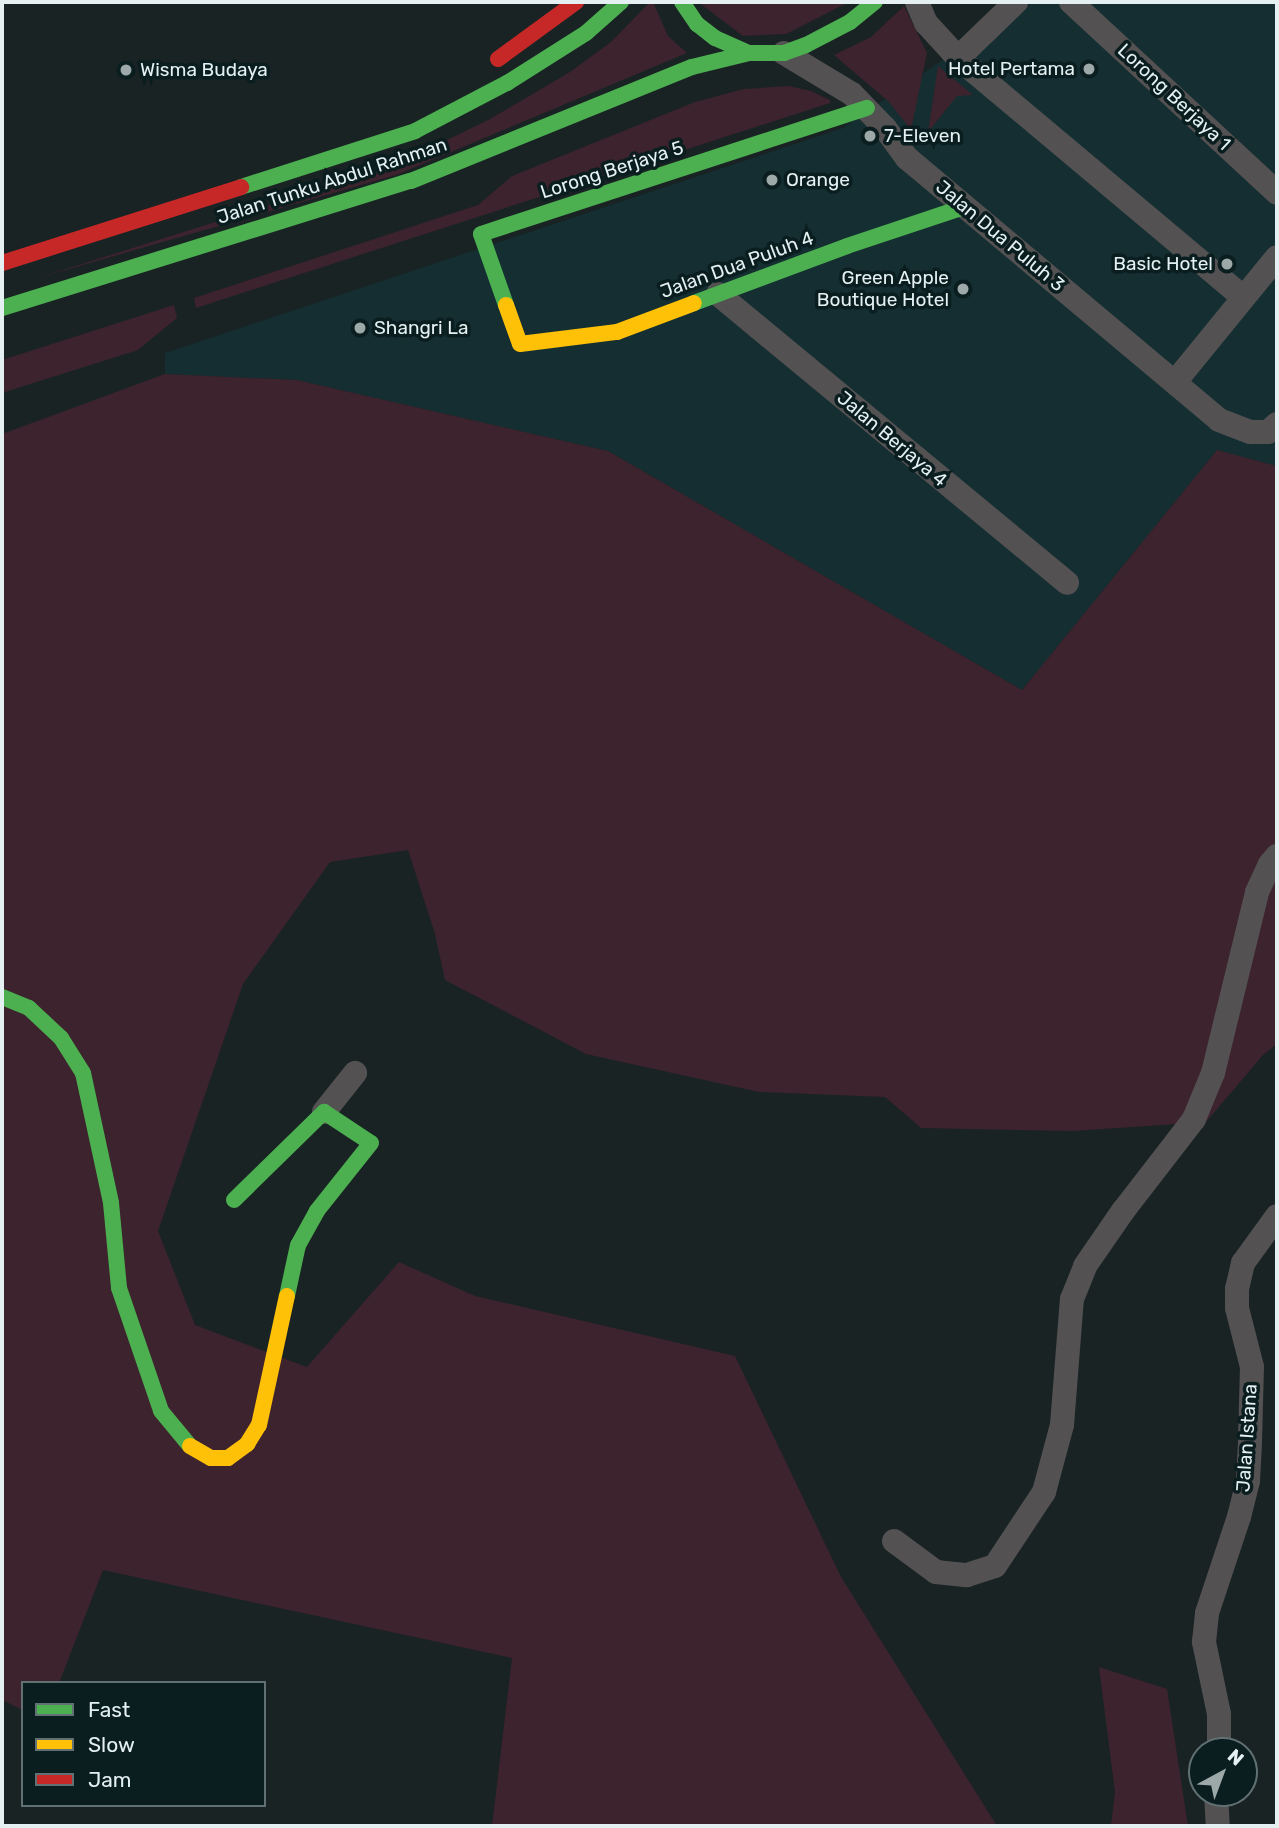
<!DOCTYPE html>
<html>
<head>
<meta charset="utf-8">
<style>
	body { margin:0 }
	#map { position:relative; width:1279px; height:1828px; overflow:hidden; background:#192324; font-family:Rubik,sans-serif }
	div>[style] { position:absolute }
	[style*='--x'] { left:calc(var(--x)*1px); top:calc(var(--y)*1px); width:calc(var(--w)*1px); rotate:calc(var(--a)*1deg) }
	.built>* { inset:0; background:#142e31 }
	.green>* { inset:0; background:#3c232d }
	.street>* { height:24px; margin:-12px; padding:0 12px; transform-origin:12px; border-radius:12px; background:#545152 }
	.fast>* { height:16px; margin:-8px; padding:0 8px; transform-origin:8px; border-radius:8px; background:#4caf50 }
	.slow>* { height:16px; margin:-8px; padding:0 8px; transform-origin:8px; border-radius:8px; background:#ffc107 }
	.jam>* { height:16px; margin:-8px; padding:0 8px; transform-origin:8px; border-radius:8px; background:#c62828 }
	.dots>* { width:19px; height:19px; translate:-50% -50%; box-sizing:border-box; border:4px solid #0a1d1f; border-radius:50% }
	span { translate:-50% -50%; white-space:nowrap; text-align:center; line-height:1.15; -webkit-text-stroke:7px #0a1d1f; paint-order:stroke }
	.poi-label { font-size:19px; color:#e4f0f1 }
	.right { translate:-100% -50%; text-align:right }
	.left { translate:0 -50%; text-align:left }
	.street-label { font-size:19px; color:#e4f0f1 }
	.frame { position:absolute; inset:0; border:4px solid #e4f0f1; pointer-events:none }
	.legend { position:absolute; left:21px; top:1681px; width:245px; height:126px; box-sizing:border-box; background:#0a1d1f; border:2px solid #617173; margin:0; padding:9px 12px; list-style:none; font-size:21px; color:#e4f0f1 }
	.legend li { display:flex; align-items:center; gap:14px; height:35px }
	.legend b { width:35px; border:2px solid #617173 }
	.north { position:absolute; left:1188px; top:1737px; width:70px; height:70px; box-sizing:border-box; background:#0a1d1f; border:2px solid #617173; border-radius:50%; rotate:41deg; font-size:19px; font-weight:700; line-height:28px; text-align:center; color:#e4f0f1 }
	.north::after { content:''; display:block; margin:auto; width:24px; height:32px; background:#9da8a9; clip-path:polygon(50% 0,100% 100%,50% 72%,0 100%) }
</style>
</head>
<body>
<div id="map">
	<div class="built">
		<i style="clip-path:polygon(1034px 2px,1277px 2px,1277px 466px,1217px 450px,1022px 690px,608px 451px,297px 380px,165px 374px,165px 353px,843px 128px,988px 29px)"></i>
	</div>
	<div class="green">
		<i style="clip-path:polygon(650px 2px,653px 2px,668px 36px,687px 53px,396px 175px,34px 279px,394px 166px,490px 119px,570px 72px,611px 42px)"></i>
		<i style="clip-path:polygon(698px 2px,849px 2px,786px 34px,743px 36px)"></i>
		<i style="clip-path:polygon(904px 6px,927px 53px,911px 130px,888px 101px,834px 55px,871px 37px)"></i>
		<i style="clip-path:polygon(938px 66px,973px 95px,957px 96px,928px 132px)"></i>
		<i style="clip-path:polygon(789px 86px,811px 91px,830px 100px,830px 103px,196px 308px,194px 298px,478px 205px,512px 176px,695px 102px,744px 89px)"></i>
		<i style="clip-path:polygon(174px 305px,177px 318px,138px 350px,2px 393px,2px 360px)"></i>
		<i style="clip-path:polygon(165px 374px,297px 380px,608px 451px,1022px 690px,1217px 450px,1277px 466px,1277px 1044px,1263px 1055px,1206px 1122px,1073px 1131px,921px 1128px,885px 1097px,759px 1092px,586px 1054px,445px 980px,435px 934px,408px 850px,330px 862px,243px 984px,158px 1231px,195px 1325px,307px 1367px,399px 1262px,475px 1296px,735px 1356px,841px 1577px,997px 1826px,492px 1826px,512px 1658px,103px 1570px,59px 1683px,23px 1683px,23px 1710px,2px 1700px,2px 434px)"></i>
		<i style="clip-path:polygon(1099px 1667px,1167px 1689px,1188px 1826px,1111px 1826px,1115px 1792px)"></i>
	</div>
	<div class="street">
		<i style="--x:917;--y:2;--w:23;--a:67"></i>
		<i style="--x:926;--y:23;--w:47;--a:47.6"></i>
		<i style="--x:958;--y:58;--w:371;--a:40"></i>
		<i style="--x:1071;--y:2;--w:281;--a:42.8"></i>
		<i style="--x:784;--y:53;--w:79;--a:31.1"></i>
		<i style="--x:852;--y:94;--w:47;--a:45.9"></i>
		<i style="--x:885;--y:128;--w:37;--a:54"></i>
		<i style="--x:907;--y:158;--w:407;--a:40"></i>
		<i style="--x:1219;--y:420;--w:34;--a:21"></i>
		<i style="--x:1251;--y:432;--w:17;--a:0"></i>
		<i style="--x:1268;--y:432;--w:12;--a:-42"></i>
		<i style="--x:958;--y:58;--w:81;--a:-44"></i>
		<i style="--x:718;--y:294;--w:453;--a:39.6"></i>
		<i style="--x:1175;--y:382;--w:161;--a:-50.8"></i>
		<i style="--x:324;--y:1112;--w:50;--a:-51.5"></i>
		<i style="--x:894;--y:1541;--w:52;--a:36.4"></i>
		<i style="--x:936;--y:1572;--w:31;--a:6"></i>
		<i style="--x:967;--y:1575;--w:29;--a:-18"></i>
		<i style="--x:995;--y:1566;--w:89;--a:-56.5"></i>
		<i style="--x:1044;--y:1492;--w:69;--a:-75"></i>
		<i style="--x:1062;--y:1425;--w:126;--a:-85.5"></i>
		<i style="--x:1072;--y:1299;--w:35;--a:-68"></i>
		<i style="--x:1085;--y:1266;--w:67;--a:-55.4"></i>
		<i style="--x:1123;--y:1211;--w:116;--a:-52.3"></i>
		<i style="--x:1194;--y:1119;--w:50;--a:-67.6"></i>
		<i style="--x:1213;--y:1073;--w:186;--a:-76.3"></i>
		<i style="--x:1257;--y:892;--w:31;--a:-65"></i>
		<i style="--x:1270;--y:864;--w:11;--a:-49"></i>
		<i style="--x:1219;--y:1751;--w:37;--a:-90"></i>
		<i style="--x:1219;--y:1714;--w:74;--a:-101.8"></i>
		<i style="--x:1204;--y:1642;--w:29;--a:-84"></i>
		<i style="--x:1207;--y:1613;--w:101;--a:-71.6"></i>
		<i style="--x:1239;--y:1517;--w:37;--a:-76"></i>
		<i style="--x:1248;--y:1481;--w:39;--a:-87"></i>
		<i style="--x:1250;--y:1442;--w:75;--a:-88.5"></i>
		<i style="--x:1252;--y:1367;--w:61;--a:-104.3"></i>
		<i style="--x:1237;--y:1308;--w:19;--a:-90"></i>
		<i style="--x:1237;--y:1289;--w:27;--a:-77"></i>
		<i style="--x:1243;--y:1263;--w:58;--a:-54.1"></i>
		<i style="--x:1216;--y:1793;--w:33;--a:87"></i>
	</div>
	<div class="fast">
		<i style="--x:682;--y:2;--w:27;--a:56"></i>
		<i style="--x:697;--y:24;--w:23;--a:38"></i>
		<i style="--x:715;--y:38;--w:37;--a:24"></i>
		<i style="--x:749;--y:53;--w:35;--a:0"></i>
		<i style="--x:784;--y:53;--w:23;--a:-20"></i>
		<i style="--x:806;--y:45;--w:50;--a:-27.6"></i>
		<i style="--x:850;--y:22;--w:32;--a:-39"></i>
		<i style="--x:241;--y:187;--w:183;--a:-17.8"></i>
		<i style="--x:415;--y:131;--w:104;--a:-27.6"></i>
		<i style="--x:507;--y:83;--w:93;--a:-32.3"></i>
		<i style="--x:586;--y:33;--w:47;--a:-41.5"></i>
		<i style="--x:694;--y:303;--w:163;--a:-20.4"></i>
		<i style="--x:847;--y:246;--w:123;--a:-18.4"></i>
		<i style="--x:506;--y:305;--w:75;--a:-109.4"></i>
		<i style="--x:481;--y:234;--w:406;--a:-18.1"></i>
		<i style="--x:2;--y:308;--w:428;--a:-17.3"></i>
		<i style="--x:411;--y:181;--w:303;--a:-22.1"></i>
		<i style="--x:692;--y:67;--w:59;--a:-13.8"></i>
		<i style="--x:2;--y:997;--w:29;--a:22"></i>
		<i style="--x:29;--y:1008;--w:44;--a:43.2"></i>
		<i style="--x:61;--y:1038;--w:41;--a:57.8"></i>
		<i style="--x:83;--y:1073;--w:133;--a:77.8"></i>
		<i style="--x:111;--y:1203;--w:85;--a:84.6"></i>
		<i style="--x:119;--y:1288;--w:130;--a:71.1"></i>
		<i style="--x:161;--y:1411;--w:45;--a:50.4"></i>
		<i style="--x:234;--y:1200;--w:126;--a:-44.4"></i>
		<i style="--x:324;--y:1112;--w:56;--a:33.4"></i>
		<i style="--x:371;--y:1143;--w:87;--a:128.5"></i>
		<i style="--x:317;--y:1211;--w:39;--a:119"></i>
		<i style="--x:298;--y:1245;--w:52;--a:102.2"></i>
	</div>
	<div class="slow">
		<i style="--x:506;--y:305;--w:41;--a:70.3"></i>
		<i style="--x:520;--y:344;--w:98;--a:-7.1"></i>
		<i style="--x:617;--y:332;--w:82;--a:-20.6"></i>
		<i style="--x:190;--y:1446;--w:24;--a:30"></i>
		<i style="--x:211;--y:1458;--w:17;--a:0"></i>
		<i style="--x:228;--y:1458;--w:24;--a:-36"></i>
		<i style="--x:247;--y:1444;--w:22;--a:-58"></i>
		<i style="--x:259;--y:1425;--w:132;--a:-77.8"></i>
	</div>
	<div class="jam">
		<i style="--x:498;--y:59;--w:97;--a:-36.2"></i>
		<i style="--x:2;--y:263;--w:251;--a:-17.6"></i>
	</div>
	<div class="dots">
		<i style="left:1089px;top:69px;background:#9da8a9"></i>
		<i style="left:126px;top:70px;background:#9da8a9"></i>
		<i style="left:870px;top:136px;background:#9da8a9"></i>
		<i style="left:772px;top:180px;background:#9da8a9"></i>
		<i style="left:1227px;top:264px;background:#9da8a9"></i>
		<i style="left:963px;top:289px;background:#9da8a9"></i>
		<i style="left:360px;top:328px;background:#9da8a9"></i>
	</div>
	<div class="poi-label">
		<span class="right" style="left:1075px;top:69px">Hotel Pertama</span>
		<span class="left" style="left:140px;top:70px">Wisma Budaya</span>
		<span class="left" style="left:884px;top:136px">7-Eleven</span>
		<span class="left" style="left:786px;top:180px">Orange</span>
		<span class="right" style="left:1213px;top:264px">Basic Hotel</span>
		<span class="right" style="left:949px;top:289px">Green Apple<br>Boutique Hotel</span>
		<span class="left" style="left:374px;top:328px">Shangri La</span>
	</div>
	<div class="street-label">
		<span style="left:1174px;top:97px;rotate:43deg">Lorong Berjaya 1</span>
		<span style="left:612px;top:170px;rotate:-18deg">Lorong Berjaya 5</span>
		<span style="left:332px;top:181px;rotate:-18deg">Jalan Tunku Abdul Rahman</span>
		<span style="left:1000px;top:236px;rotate:40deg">Jalan Dua Puluh 3</span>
		<span style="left:737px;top:265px;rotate:-20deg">Jalan Dua Puluh 4</span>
		<span style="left:892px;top:439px;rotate:40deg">Jalan Berjaya 4</span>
		<span style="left:1247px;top:1438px;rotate:-86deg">Jalan Istana</span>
	</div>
	<div class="frame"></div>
	<ul class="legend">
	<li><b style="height:9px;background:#4caf50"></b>Fast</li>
	<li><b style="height:9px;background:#ffc107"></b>Slow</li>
	<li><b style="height:9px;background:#c62828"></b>Jam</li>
	</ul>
	<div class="north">N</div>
</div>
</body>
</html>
